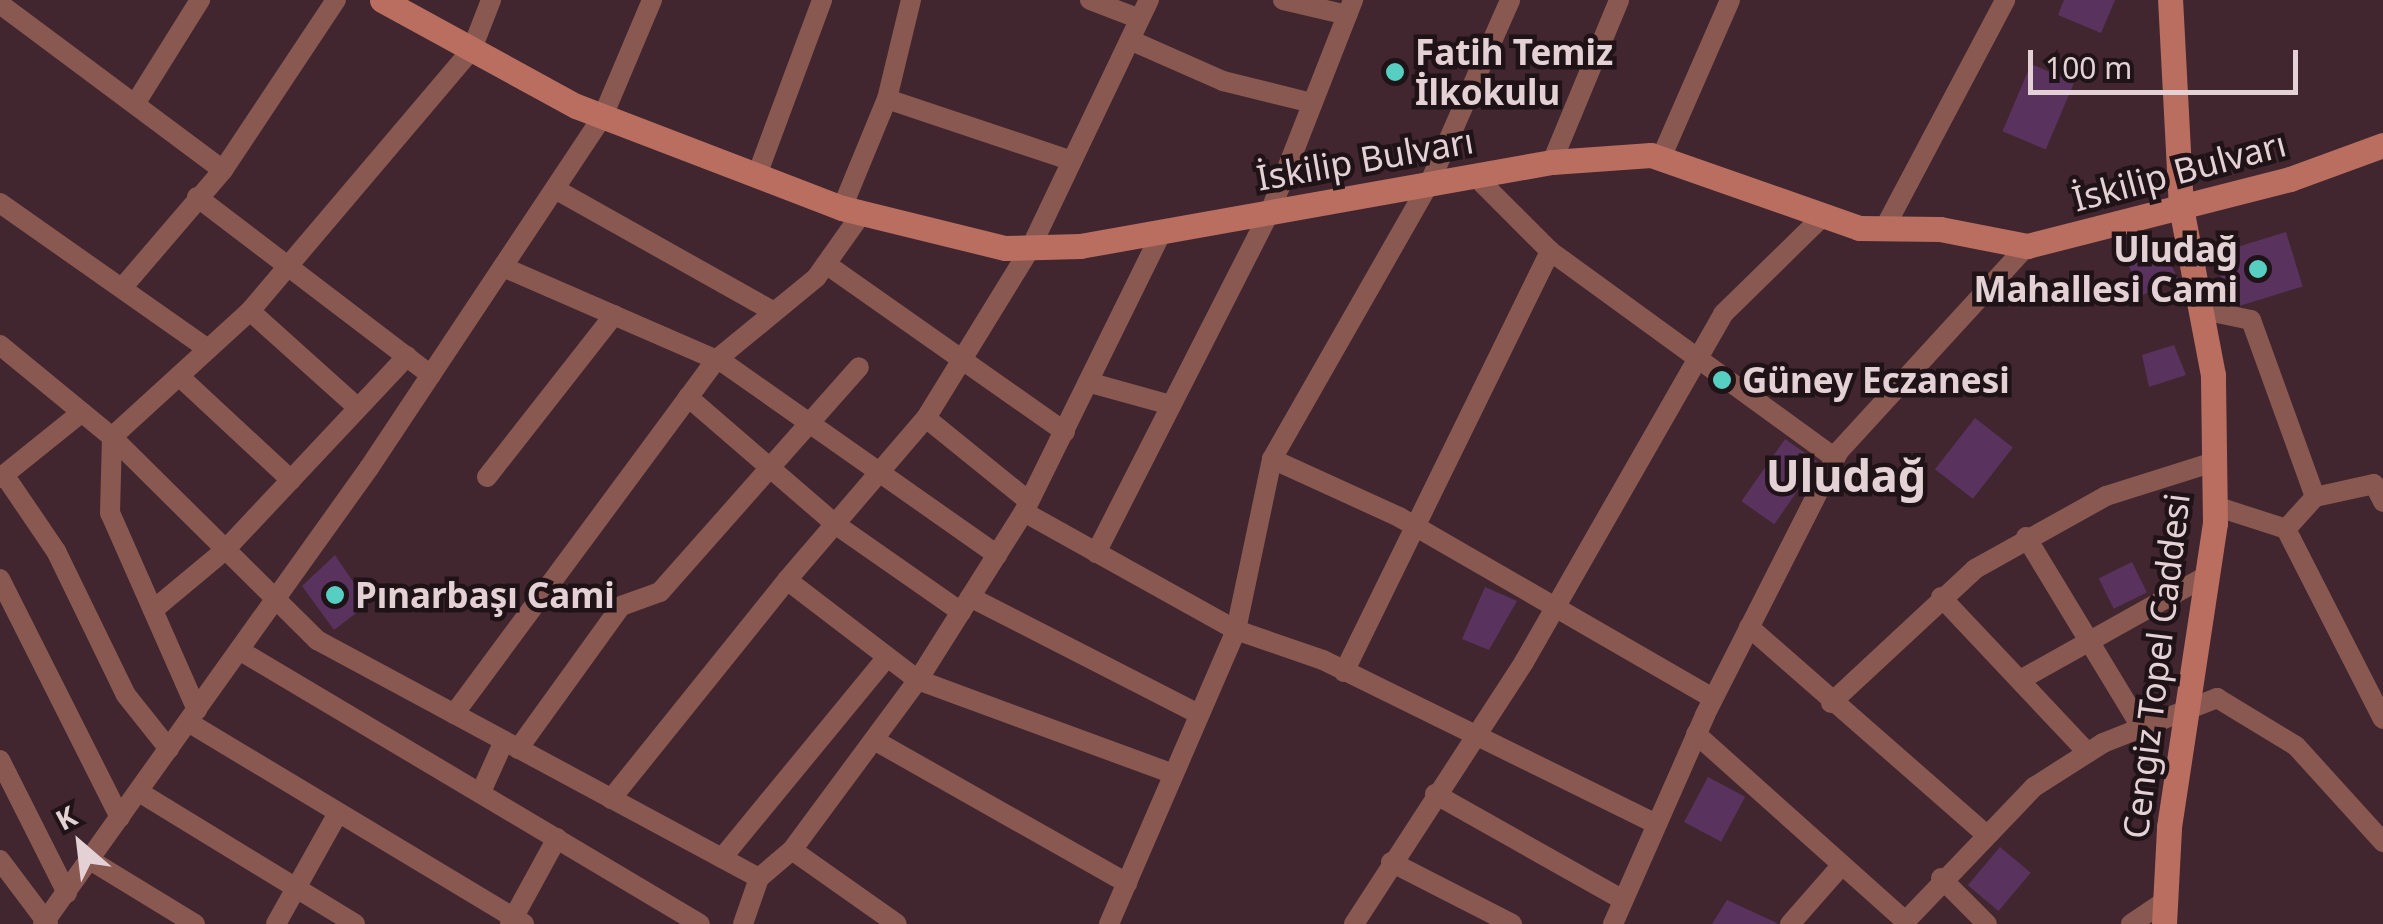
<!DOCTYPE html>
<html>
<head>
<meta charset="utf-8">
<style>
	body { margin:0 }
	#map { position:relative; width:2383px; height:924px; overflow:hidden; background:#412630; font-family:"Noto Sans",sans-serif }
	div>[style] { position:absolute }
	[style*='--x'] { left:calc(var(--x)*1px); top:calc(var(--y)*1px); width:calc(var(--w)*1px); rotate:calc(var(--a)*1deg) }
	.building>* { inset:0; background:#59325e; transform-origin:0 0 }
	.street>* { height:20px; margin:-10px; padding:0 10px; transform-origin:10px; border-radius:10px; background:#895850 }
	.secondary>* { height:25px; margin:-12.5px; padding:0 12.5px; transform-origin:12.5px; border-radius:12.5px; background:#ba6e60 }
	.dots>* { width:28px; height:28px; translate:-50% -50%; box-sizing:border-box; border:5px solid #1f1317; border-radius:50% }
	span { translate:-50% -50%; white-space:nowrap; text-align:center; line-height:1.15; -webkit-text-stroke:9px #1f1317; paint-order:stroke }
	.poi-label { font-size:35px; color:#e3d1d6; font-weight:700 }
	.left { translate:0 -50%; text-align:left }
	.right { translate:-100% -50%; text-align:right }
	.street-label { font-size:35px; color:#e3d1d6 }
	.district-label { font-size:45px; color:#e3d1d6; font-weight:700 }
	.north { position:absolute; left:30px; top:794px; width:100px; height:100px; -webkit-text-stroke:8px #1f1317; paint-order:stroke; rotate:332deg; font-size:28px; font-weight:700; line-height:40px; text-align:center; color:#e3d1d6 }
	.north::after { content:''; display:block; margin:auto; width:35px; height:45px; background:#e3d1d6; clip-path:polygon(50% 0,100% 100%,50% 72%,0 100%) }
	.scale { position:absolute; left:2028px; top:50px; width:270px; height:45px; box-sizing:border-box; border:5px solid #e3d1d6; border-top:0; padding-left:12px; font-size:30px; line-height:35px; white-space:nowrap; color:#e3d1d6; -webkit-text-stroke:8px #1f1317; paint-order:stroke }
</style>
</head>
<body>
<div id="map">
	<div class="building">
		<i style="clip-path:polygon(2064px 0,2115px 0,2101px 33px,2058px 15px)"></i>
		<i style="left:2031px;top:64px;width:47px;height:73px;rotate:23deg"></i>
		<i style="left:2286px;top:232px;width:57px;height:75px;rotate:73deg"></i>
		<i style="left:2163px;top:247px;width:35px;height:39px;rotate:65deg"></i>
		<i style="clip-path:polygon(2174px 345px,2186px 375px,2149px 387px,2142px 355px)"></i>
		<i style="left:1975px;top:418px;width:48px;height:65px;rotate:38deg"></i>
		<i style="left:1785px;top:439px;width:40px;height:76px;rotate:35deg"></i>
		<i style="clip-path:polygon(335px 555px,368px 604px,334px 630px,302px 586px)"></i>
		<i style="left:2132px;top:562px;width:34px;height:37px;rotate:64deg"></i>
		<i style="clip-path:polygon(1485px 587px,1517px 601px,1489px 650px,1462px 639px)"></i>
		<i style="left:1708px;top:777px;width:42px;height:51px;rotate:28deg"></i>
		<i style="left:2000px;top:847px;width:40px;height:50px;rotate:40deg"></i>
		<i style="clip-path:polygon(1727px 900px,1777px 923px,1777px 924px,1712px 924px)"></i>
	</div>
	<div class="street">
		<i style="--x:1090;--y:0;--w:53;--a:20.8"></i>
		<i style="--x:1283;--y:0;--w:66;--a:13.2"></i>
		<i style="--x:0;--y:4;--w:278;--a:36.7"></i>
		<i style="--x:1130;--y:40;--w:102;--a:23.8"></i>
		<i style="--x:1223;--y:81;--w:92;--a:13.9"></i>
		<i style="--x:887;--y:99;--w:195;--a:18.5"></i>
		<i style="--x:135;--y:104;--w:123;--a:-58"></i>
		<i style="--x:1661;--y:158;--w:172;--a:-66.4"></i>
		<i style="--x:1552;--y:162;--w:175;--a:-67.5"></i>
		<i style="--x:757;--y:175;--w:187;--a:-69.6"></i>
		<i style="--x:1474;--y:175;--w:107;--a:45"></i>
		<i style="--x:1550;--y:251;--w:352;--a:36"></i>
		<i style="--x:555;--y:189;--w:251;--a:29.3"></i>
		<i style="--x:197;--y:197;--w:294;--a:37.3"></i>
		<i style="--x:0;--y:203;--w:254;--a:35.1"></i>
		<i style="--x:842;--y:208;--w:118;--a:-67.6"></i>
		<i style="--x:887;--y:99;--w:102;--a:-76.4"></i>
		<i style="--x:1884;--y:229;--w:259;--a:-62.1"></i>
		<i style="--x:826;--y:264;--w:292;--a:35.1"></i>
		<i style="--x:503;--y:267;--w:241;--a:23.5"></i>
		<i style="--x:724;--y:363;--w:334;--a:35.1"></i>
		<i style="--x:122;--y:288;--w:155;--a:-49.4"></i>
		<i style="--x:223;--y:170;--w:204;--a:-56.4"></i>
		<i style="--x:2203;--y:310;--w:49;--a:11.8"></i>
		<i style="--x:2251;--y:320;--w:188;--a:70.1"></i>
		<i style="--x:250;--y:311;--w:145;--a:41.9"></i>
		<i style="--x:0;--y:345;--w:145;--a:39.4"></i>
		<i style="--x:112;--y:437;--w:289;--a:44.7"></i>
		<i style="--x:317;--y:640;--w:502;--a:28.3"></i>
		<i style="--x:759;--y:878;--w:43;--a:-40.3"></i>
		<i style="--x:792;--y:850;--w:128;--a:35.2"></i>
		<i style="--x:179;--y:376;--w:153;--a:42.9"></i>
		<i style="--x:1091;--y:383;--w:83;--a:15.4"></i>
		<i style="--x:688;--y:397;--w:194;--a:40.8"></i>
		<i style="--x:835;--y:524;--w:154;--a:34.9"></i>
		<i style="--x:926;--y:418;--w:129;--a:39"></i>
		<i style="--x:1272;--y:459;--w:317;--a:-60.3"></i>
		<i style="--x:1429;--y:184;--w:201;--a:-66.2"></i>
		<i style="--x:5;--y:476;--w:91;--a:55.8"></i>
		<i style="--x:56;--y:551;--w:160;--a:64.1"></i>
		<i style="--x:126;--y:695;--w:69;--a:51.5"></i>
		<i style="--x:487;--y:477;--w:206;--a:-51.9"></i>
		<i style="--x:0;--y:478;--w:105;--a:-38.8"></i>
		<i style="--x:2215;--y:506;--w:75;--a:17.9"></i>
		<i style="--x:2286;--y:529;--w:213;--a:63"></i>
		<i style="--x:1024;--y:512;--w:313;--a:-63.8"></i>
		<i style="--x:2286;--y:529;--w:43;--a:-47.8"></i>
		<i style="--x:2315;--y:497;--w:60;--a:-12.4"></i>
		<i style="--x:2374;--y:484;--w:20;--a:63"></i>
		<i style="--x:2026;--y:537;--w:222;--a:58.8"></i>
		<i style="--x:1096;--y:553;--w:383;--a:-63"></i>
		<i style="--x:1270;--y:212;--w:228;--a:-68.6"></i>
		<i style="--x:0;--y:579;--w:267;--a:63.3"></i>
		<i style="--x:787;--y:580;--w:213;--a:-49.4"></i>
		<i style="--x:926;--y:418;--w:201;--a:-58.4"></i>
		<i style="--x:1031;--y:247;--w:274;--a:-64.5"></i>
		<i style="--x:970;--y:597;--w:257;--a:27.1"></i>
		<i style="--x:1941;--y:597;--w:214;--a:46.7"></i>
		<i style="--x:153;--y:610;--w:94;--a:-39.8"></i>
		<i style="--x:225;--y:550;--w:266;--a:-46.8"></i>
		<i style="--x:1749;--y:627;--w:313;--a:41.2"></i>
		<i style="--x:239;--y:650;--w:536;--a:30.73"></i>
		<i style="--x:1344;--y:672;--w:469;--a:-63.9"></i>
		<i style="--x:2022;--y:679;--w:213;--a:-29.2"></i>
		<i style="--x:1831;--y:703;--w:197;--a:-42.9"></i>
		<i style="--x:1975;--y:569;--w:150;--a:-29.1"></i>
		<i style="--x:2106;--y:496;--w:113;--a:-17.5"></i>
		<i style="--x:197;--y:710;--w:215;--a:-113.8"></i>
		<i style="--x:110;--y:513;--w:76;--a:-88.5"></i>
		<i style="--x:112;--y:437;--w:187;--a:-42.4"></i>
		<i style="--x:250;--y:311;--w:343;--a:-49.7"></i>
		<i style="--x:472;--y:49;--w:53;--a:-68.8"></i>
		<i style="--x:454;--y:714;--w:440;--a:-53.5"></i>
		<i style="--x:716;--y:360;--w:129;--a:-39.4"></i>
		<i style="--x:816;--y:278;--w:80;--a:-54.7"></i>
		<i style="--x:188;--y:722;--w:392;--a:31"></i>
		<i style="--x:1696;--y:734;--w:280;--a:41.8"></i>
		<i style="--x:874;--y:740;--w:291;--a:29.5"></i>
		<i style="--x:518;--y:749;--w:176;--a:-54.2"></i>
		<i style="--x:621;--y:606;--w:41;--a:-19.7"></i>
		<i style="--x:660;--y:592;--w:300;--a:-48.5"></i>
		<i style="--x:0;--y:760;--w:149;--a:63.3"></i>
		<i style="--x:139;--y:792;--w:253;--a:31.4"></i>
		<i style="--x:481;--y:792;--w:56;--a:-65.7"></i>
		<i style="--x:1435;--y:794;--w:216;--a:29.4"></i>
		<i style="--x:611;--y:799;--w:281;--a:-51.2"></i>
		<i style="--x:787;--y:580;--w:165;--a:37.4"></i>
		<i style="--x:918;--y:680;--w:199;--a:-57.8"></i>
		<i style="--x:1024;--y:512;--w:243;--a:29.1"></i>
		<i style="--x:1236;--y:630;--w:92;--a:19"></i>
		<i style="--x:1323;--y:660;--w:372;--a:26.2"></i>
		<i style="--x:792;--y:850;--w:212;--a:-53.5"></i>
		<i style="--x:918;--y:680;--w:272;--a:20.2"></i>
		<i style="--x:722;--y:858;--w:260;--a:-50.6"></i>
		<i style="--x:0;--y:860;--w:80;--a:53.1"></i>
		<i style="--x:90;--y:860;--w:123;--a:31.4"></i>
		<i style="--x:1391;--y:862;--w:136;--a:27.1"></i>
		<i style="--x:1941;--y:878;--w:65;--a:45"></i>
		<i style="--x:43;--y:924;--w:561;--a:-54.44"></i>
		<i style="--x:369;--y:468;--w:423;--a:-56.4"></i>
		<i style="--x:603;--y:116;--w:126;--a:-67.1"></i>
		<i style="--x:276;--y:924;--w:127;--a:-60.8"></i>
		<i style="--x:510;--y:924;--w:98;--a:-61.3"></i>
		<i style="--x:743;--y:924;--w:49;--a:-70.8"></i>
		<i style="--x:1109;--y:924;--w:320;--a:-66.6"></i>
		<i style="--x:1236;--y:630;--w:175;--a:-78.1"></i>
		<i style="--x:1272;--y:459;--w:140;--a:24.5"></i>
		<i style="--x:1399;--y:517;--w:362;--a:30"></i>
		<i style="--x:1354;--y:924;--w:312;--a:-57"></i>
		<i style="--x:1524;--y:662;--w:401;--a:-60.2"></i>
		<i style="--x:1723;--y:314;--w:141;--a:-44.4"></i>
		<i style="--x:1613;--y:924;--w:228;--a:-66.2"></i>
		<i style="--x:1705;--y:715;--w:296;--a:-63.1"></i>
		<i style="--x:1839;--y:451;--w:278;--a:-47.5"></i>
		<i style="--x:1790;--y:924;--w:77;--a:-48.7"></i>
		<i style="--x:1903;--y:924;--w:190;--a:-46.3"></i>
		<i style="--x:2034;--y:787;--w:82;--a:-32.5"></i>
		<i style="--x:2103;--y:743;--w:123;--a:-21.5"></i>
		<i style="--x:2217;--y:698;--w:92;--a:31.3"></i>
		<i style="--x:2296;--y:746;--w:130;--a:47.8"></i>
		<i style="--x:2131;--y:924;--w:41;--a:-34.1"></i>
	</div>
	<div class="secondary">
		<i style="--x:382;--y:0;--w:221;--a:28.7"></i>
		<i style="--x:576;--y:106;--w:285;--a:21"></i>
		<i style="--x:842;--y:208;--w:168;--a:13.8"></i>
		<i style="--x:1005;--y:248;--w:75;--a:-1.5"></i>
		<i style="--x:1080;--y:246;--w:479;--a:-10.1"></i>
		<i style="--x:1552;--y:162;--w:99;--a:-4"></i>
		<i style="--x:1651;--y:155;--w:220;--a:19.3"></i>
		<i style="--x:1859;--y:228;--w:81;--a:0.7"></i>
		<i style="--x:1940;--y:229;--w:89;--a:11.1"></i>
		<i style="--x:2027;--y:246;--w:271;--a:-14.3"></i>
		<i style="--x:2290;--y:179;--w:99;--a:-20.1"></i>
		<i style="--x:2164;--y:924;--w:97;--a:-87"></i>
		<i style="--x:2169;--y:827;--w:307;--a:-81.4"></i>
		<i style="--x:2215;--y:523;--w:148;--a:-90.8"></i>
		<i style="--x:2213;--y:375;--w:170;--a:-100.8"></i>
		<i style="--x:2181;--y:208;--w:208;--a:-93"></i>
	</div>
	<div class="dots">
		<i style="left:1395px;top:72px;background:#57cec2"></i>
		<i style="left:2258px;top:269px;background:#57cec2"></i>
		<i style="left:1722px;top:380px;background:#57cec2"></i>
		<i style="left:335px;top:595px;background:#57cec2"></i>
	</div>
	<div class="poi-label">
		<span class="left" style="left:1415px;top:72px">Fatih Temiz<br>İlkokulu</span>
		<span class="right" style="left:2238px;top:269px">Uludağ<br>Mahallesi Cami</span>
		<span class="left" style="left:1742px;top:380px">Güney Eczanesi</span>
		<span class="left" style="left:355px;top:595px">Pınarbaşı Cami</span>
	</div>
	<div class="street-label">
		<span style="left:1365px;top:159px;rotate:-10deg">İskilip Bulvarı</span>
		<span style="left:2179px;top:171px;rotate:-15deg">İskilip Bulvarı</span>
		<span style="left:2156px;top:666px;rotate:-83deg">Cengiz Topel Caddesi</span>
	</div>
	<div class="district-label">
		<span style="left:1846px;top:475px">Uludağ</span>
	</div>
	<div class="north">K</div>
	<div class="scale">100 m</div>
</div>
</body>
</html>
